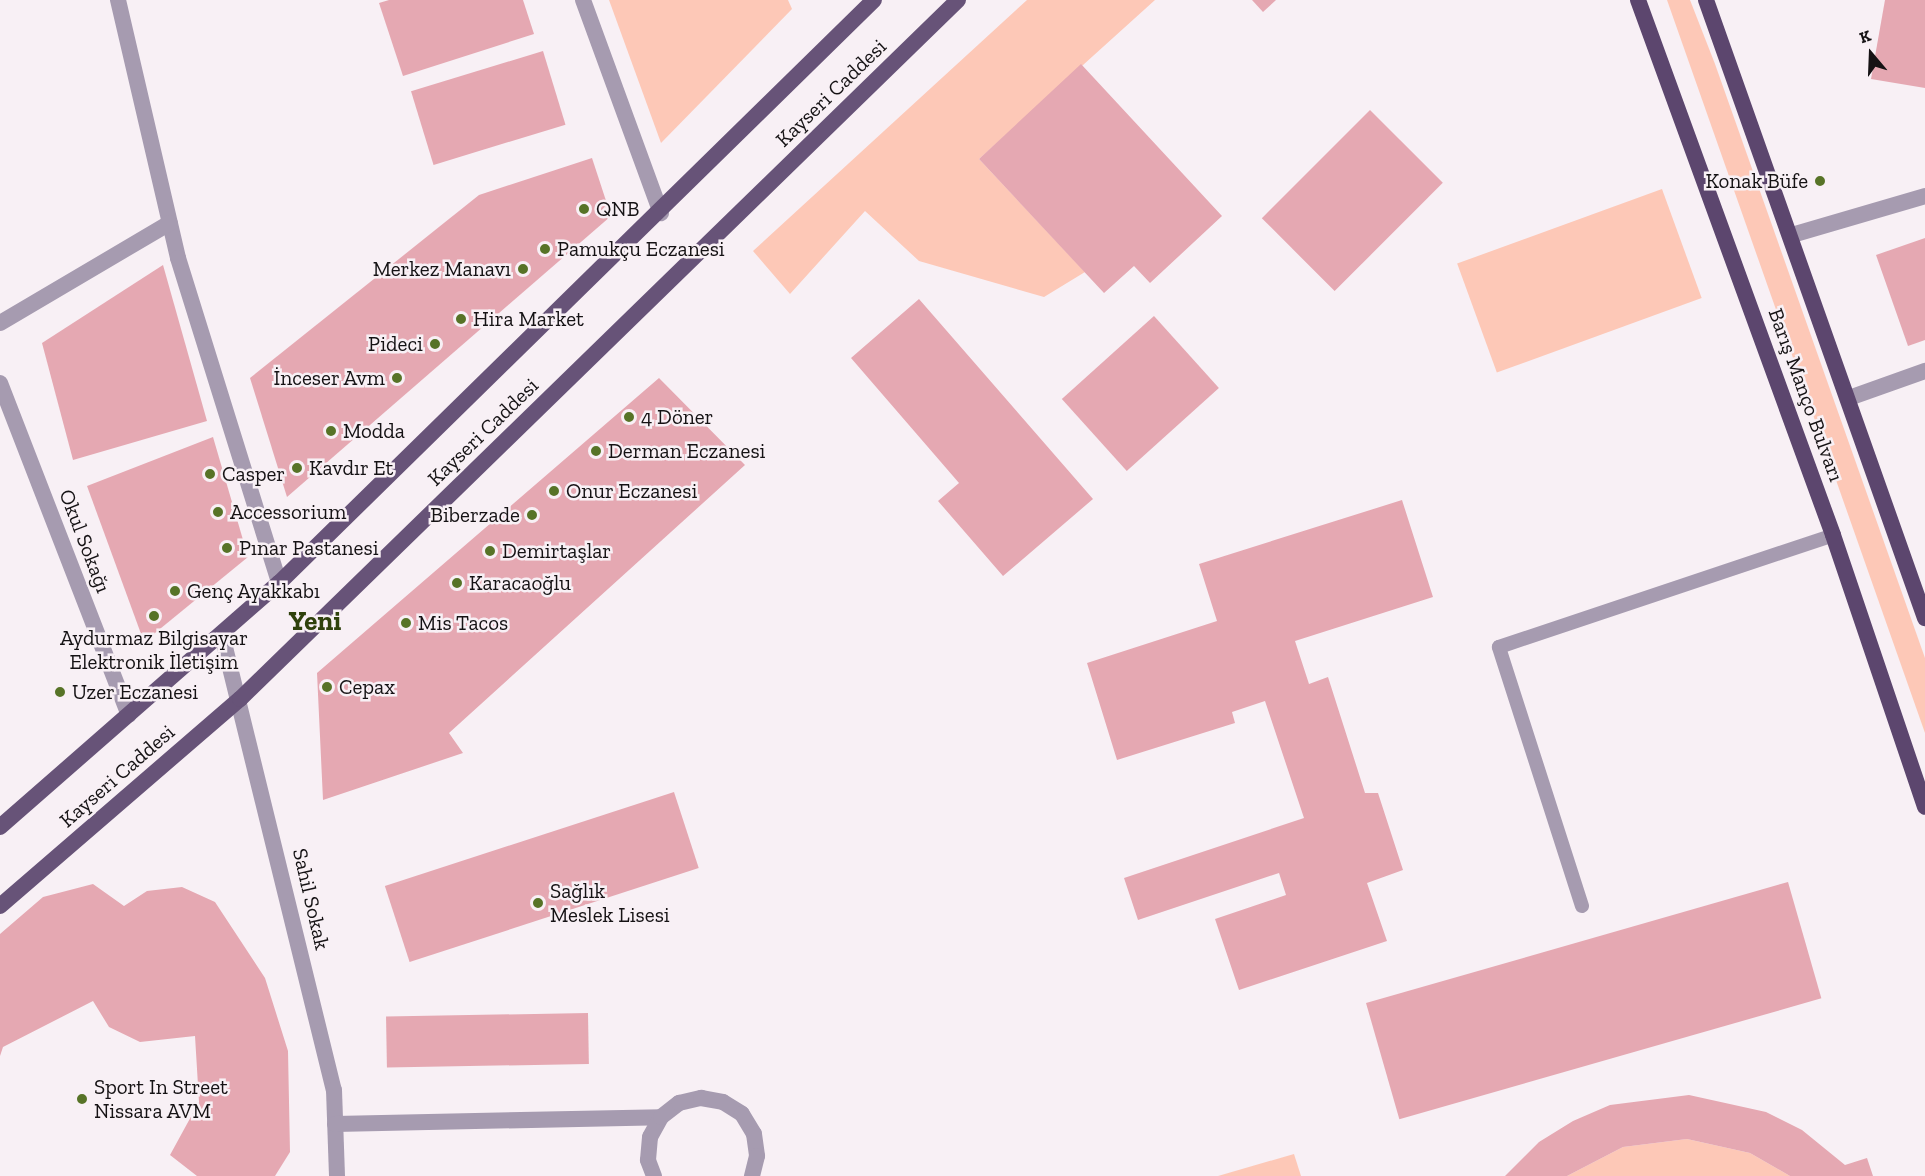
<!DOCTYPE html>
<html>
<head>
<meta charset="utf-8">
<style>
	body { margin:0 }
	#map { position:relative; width:1925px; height:1176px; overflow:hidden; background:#f8f0f5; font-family:"Zilla Slab",serif }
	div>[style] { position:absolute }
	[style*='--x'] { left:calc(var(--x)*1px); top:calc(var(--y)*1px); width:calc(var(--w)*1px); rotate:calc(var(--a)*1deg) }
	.green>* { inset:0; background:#fdc8b7; transform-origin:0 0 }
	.building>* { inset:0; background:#e5a8b2; transform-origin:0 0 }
	.service>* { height:14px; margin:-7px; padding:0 7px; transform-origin:7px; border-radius:7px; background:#a69bb0 }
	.minor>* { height:16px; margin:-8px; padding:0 8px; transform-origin:8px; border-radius:8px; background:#a69bb0 }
	.primary>* { height:16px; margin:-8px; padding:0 8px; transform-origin:8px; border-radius:8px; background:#675378 }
	.trunk>* { height:16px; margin:-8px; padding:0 8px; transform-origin:8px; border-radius:8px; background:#5c466e }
	.dots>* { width:16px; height:16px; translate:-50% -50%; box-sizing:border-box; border:3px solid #f8f0f5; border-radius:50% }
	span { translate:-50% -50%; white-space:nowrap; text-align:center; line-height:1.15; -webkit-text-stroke:5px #f8f0f5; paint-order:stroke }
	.street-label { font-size:21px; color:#151214 }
	.poi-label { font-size:21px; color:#151214 }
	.right { translate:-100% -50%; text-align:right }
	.left { translate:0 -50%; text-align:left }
	.district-label { font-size:27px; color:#2f410c; font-weight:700 }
	.north { position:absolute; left:1841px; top:24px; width:60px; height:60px; -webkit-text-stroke:4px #f8f0f5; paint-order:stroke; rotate:341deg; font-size:16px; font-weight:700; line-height:24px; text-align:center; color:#151214 }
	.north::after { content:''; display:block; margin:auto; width:21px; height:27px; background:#151214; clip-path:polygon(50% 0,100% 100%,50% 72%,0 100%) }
</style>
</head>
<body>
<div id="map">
	<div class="green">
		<i style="clip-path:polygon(609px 0,788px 0,792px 9px,661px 143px)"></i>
		<i style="clip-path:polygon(1027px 0,1155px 0,979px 159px,1085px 272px,1044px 297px,919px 261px,865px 211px,790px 294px,753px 251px)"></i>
		<i style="clip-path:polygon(1667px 0,1690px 0,1715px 64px,1925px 658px,1925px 733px)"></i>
		<i style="left:1662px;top:189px;width:116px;height:218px;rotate:70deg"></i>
		<i style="clip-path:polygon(1687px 1139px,1750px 1153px,1790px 1176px,1567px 1176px,1623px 1147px)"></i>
		<i style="clip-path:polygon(1294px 1154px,1301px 1176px,1218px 1176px)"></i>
	</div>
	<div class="building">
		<i style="clip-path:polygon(389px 0,523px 0,534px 34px,403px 76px,379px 3px)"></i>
		<i style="clip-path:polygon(1252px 0,1276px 0,1263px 12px)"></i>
		<i style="clip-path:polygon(1885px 0,1925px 0,1925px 88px,1871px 79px)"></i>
		<i style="left:543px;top:51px;width:77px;height:138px;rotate:73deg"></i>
		<i style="clip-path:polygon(1081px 64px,1222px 216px,1150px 283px,1134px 266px,1104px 293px,979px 159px)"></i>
		<i style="left:1370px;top:110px;width:103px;height:153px;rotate:45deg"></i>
		<i style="clip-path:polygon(592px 158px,611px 216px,287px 497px,250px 378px,479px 195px)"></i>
		<i style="clip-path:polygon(1925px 238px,1925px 340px,1908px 346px,1876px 255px)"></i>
		<i style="clip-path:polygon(163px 265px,207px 421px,73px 460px,42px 343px)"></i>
		<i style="clip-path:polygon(919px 299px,1093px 499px,1003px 576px,938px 501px,959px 483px,851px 358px)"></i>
		<i style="left:1154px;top:316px;width:97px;height:124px;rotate:48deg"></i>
		<i style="clip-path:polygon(659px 378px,745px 465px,449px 733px,463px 753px,323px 800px,317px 673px)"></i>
		<i style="clip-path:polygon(213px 437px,248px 557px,144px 642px,87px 486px)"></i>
		<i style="clip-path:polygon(1402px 500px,1433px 597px,1295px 641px,1309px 684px,1328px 677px,1365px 793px,1378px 793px,1403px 870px,1367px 883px,1387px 941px,1239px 990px,1215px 919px,1286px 895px,1279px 873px,1138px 920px,1124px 878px,1304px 818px,1265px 701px,1232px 712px,1235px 723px,1117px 760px,1087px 663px,1217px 621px,1199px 564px)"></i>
		<i style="left:674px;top:792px;width:80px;height:304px;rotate:72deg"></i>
		<i style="left:1788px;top:882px;width:121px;height:439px;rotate:74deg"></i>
		<i style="clip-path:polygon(93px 884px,124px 906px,147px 891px,182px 887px,215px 902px,265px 978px,288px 1051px,290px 1152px,275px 1176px,197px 1176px,170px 1155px,199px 1102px,195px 1036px,140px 1042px,109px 1027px,93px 1001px,3px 1047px,0 1056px,0 934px,43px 897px)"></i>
		<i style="left:588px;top:1013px;width:51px;height:202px;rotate:89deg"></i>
		<i style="clip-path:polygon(1689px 1095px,1766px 1112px,1802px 1130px,1845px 1165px,1867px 1158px,1873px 1176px,1790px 1176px,1750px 1153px,1687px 1139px,1623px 1147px,1567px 1176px,1505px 1176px,1539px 1142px,1573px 1121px,1610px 1105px)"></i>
	</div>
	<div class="service">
		<i style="--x:1582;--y:906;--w:272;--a:-107.8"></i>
		<i style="--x:1499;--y:647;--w:352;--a:-18.5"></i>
	</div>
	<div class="minor">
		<i style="--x:118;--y:0;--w:265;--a:76.9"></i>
		<i style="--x:178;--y:258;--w:340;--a:72.7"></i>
		<i style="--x:583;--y:0;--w:227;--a:69.9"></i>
		<i style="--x:1792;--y:235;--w:139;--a:-16.3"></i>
		<i style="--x:0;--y:323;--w:197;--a:-30.5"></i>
		<i style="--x:0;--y:383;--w:356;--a:68.8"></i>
		<i style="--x:1849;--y:398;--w:81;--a:-19.6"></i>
		<i style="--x:222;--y:635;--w:469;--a:76.2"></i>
		<i style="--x:334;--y:1090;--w:86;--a:88"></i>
		<i style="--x:335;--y:1124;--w:326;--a:-1.2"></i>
		<i style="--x:654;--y:1176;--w:17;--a:-111"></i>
		<i style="--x:648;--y:1160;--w:23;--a:-85"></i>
		<i style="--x:650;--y:1137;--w:23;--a:-61"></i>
		<i style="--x:661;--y:1117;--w:23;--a:-38"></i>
		<i style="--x:679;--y:1103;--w:23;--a:-13"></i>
		<i style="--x:701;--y:1098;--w:22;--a:10"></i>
		<i style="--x:723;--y:1102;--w:22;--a:32"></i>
		<i style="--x:742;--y:1114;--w:23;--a:59"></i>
		<i style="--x:754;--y:1134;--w:22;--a:82"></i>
		<i style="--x:757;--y:1156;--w:21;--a:104"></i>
	</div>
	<div class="primary">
		<i style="--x:0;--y:827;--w:371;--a:-41.2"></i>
		<i style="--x:279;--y:583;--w:833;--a:-44.42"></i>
		<i style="--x:0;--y:906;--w:317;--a:-40.8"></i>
		<i style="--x:240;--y:699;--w:1002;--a:-44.23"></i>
	</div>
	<div class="trunk">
		<i style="--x:1638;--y:0;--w:569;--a:69.97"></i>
		<i style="--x:1833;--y:535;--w:287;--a:71.3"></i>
		<i style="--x:1706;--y:0;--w:656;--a:70.49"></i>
	</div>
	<div class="dots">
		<i style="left:1820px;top:181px;background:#577327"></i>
		<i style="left:584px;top:209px;background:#577327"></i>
		<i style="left:545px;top:249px;background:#577327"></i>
		<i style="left:523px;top:269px;background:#577327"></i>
		<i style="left:461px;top:319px;background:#577327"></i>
		<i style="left:435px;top:344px;background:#577327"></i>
		<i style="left:397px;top:378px;background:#577327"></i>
		<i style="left:629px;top:417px;background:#577327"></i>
		<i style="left:331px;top:431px;background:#577327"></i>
		<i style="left:596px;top:451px;background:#577327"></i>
		<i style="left:297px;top:468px;background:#577327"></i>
		<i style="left:210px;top:474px;background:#577327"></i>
		<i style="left:554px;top:491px;background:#577327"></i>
		<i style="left:218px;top:512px;background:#577327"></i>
		<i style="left:532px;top:515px;background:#577327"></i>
		<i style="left:227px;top:548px;background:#577327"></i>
		<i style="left:490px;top:551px;background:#577327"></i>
		<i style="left:457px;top:583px;background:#577327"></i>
		<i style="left:175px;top:591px;background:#577327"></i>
		<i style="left:154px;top:616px;background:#577327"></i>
		<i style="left:406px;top:623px;background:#577327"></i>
		<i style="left:327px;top:687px;background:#577327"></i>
		<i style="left:60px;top:692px;background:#577327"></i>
		<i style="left:538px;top:903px;background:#577327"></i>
		<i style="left:82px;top:1099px;background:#577327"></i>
	</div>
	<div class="street-label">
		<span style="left:831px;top:93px;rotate:-44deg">Kayseri Caddesi</span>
		<span style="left:1806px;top:395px;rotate:70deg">Barış Manço Bulvarı</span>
		<span style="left:483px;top:432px;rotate:-44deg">Kayseri Caddesi</span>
		<span style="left:85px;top:541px;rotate:69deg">Okul Sokağı</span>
		<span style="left:117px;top:776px;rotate:-41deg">Kayseri Caddesi</span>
		<span style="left:311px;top:899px;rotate:77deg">Sahil Sokak</span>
	</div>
	<div class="poi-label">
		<span class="right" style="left:1808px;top:181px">Konak Büfe</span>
		<span class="left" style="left:596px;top:209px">QNB</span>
		<span class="left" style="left:557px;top:249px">Pamukçu Eczanesi</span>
		<span class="right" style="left:511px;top:269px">Merkez Manavı</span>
		<span class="left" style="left:473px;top:319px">Hira Market</span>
		<span class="right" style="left:423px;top:344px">Pideci</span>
		<span class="right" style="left:385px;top:378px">İnceser Avm</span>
		<span class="left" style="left:641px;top:417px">4 Döner</span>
		<span class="left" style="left:343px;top:431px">Modda</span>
		<span class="left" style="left:608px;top:451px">Derman Eczanesi</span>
		<span class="left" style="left:309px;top:468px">Kavdır Et</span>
		<span class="left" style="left:222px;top:474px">Casper</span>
		<span class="left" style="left:566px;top:491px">Onur Eczanesi</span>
		<span class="left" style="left:230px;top:512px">Accessorium</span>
		<span class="right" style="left:520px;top:515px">Biberzade</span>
		<span class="left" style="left:239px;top:548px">Pınar Pastanesi</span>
		<span class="left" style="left:502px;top:551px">Demirtaşlar</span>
		<span class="left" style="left:469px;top:583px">Karacaoğlu</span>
		<span class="left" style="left:187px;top:591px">Genç Ayakkabı</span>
		<span class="left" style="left:418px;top:623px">Mis Tacos</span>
		<span style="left:154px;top:650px">Aydurmaz Bilgisayar<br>Elektronik İletişim</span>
		<span class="left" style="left:339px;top:687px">Cepax</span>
		<span class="left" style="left:72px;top:692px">Uzer Eczanesi</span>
		<span class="left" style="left:550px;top:903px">Sağlık<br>Meslek Lisesi</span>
		<span class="left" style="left:94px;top:1099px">Sport In Street<br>Nissara AVM</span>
	</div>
	<div class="district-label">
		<span style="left:315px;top:622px">Yeni</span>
	</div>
	<div class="north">K</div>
</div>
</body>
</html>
